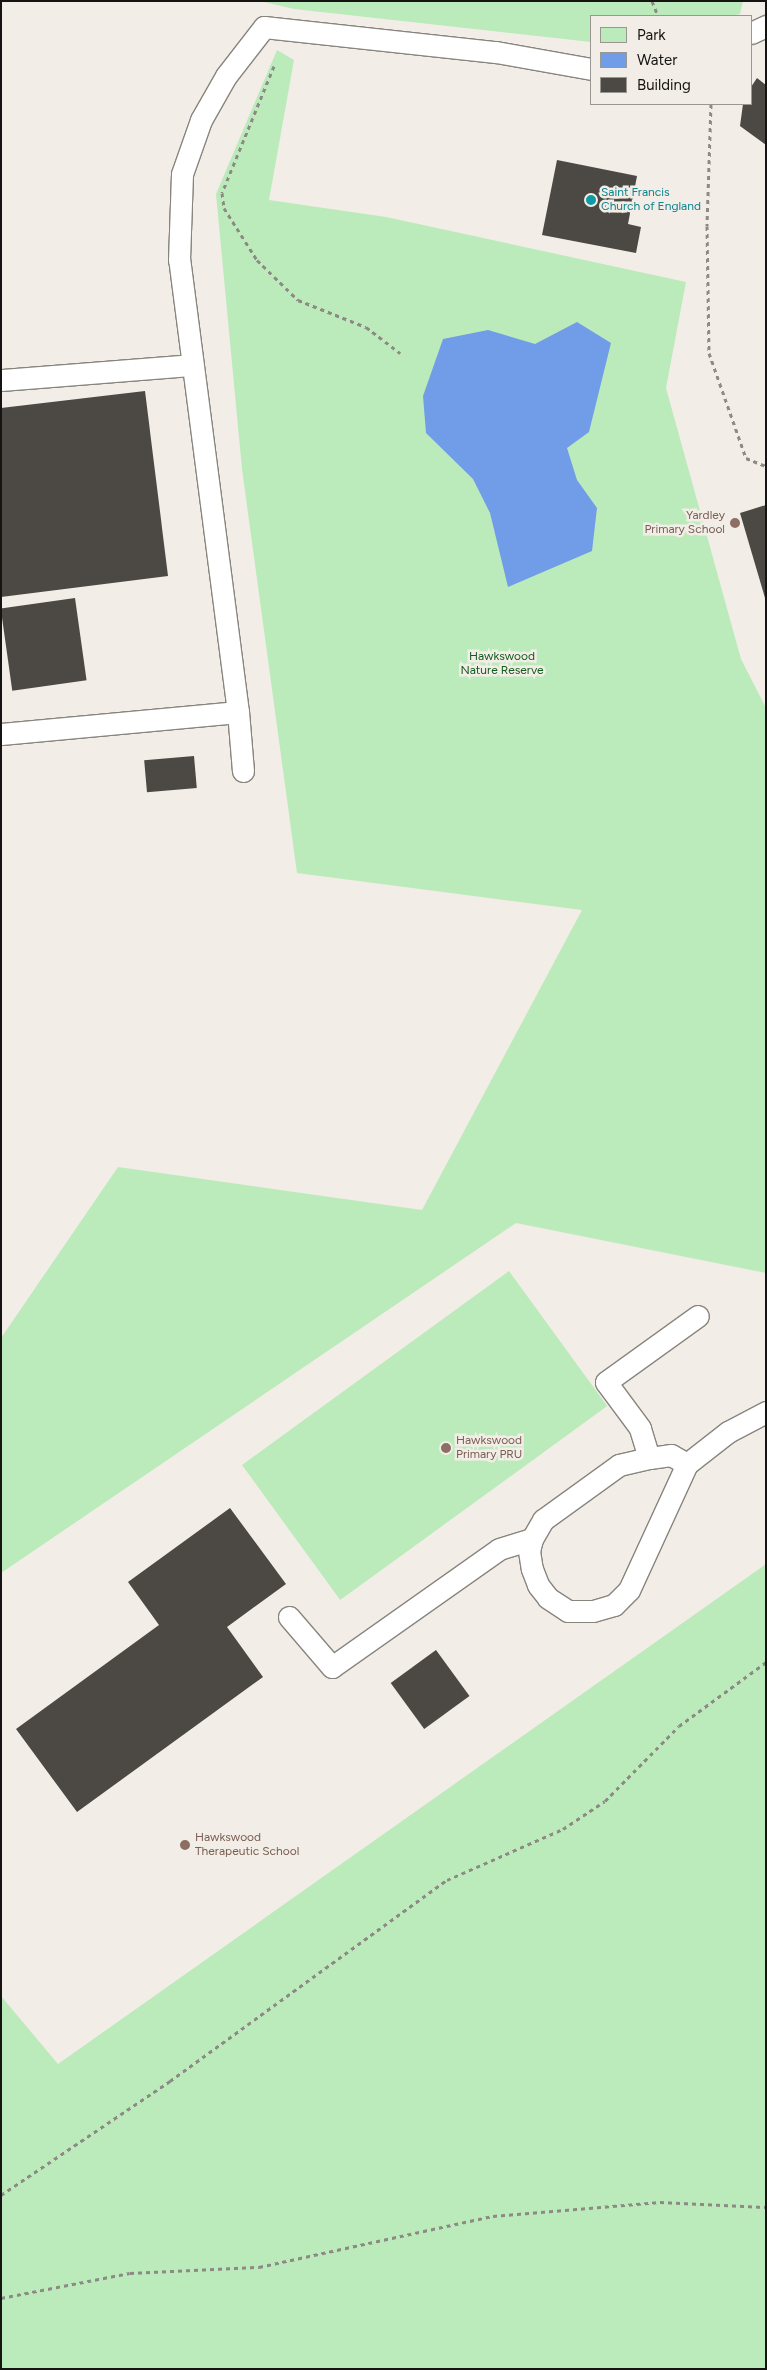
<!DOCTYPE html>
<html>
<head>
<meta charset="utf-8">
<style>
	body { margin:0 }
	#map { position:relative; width:767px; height:2370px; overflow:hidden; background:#f2ede6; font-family:Figtree,sans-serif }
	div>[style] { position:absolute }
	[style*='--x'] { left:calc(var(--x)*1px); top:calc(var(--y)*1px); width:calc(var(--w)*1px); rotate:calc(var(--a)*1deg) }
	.green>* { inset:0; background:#bcebbb; transform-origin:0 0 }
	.water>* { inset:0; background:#719ce7 }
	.building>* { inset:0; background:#4c4843; transform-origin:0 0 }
	.path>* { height:3px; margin-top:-1.5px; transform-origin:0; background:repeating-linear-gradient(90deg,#8d8985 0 4px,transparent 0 8px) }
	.roads { filter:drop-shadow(1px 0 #88847e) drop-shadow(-1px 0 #88847e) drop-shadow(0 1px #88847e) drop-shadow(0 -1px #88847e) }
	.lane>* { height:21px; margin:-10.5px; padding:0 10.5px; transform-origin:10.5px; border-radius:10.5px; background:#fff }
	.dots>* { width:14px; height:14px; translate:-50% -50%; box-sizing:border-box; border:2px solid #f2ede6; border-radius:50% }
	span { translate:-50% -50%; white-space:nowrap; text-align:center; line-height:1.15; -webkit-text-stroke:5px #f2ede6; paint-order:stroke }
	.culture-label { font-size:12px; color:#0d838f }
	.left { translate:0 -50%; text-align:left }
	.education-label { font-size:12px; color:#785e54 }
	.right { translate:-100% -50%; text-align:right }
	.park-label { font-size:12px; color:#125c1b }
	.frame { position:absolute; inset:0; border:2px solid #161412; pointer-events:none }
	.legend { position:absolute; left:590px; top:15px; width:162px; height:90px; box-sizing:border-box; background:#f2ede6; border:1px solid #9a9691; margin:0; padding:6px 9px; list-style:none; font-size:15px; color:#161412 }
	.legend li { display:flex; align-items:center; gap:10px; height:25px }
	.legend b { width:25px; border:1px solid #9a9691 }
</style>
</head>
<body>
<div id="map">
	<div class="green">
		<i style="clip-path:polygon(260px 1px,743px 1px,740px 14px,732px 16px,591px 16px,591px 42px,294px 9px)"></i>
		<i style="clip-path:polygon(277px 50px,294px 60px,269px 200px,386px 217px,686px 282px,666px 388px,741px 659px,766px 708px,766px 1273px,516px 1223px,1px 1573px,1px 1338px,118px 1167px,422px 1210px,582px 910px,297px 873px,242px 469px,216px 194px)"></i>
		<i style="left:509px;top:1271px;width:167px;height:330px;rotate:54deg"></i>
		<i style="clip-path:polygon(766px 1564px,766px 2369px,1px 2369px,1px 1996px,58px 2064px)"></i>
	</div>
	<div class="water">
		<i style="clip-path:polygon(577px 322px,611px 343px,589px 432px,567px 448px,577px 480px,597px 508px,592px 551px,508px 587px,490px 513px,473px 479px,426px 433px,423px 396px,443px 339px,488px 330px,535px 344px)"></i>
	</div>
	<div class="building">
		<i style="clip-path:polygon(757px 78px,766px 85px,766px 145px,740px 126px,743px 104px,751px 104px,751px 87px)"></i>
		<i style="clip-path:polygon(557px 160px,637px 176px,628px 224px,641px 227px,636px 253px,542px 235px)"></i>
		<i style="clip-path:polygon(145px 391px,168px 576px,1px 597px,1px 408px)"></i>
		<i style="clip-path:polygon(766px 505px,766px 598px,765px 598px,740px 513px)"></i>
		<i style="left:75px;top:598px;width:83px;height:75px;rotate:82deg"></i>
		<i style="left:194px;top:756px;width:32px;height:50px;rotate:85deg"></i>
		<i style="clip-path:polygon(230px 1508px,286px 1584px,227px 1627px,263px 1677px,77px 1812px,16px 1729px,159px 1625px,128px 1582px)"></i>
		<i style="left:436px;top:1650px;width:57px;height:56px;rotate:54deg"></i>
	</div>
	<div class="path">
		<i style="--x:652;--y:1;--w:16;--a:68"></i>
		<i style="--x:274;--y:66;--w:137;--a:112.3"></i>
		<i style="--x:222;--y:193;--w:15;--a:82"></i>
		<i style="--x:224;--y:208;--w:62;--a:57.6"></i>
		<i style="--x:257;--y:260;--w:57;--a:44.3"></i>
		<i style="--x:298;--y:300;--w:73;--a:21.7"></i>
		<i style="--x:366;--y:327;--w:43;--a:37.4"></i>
		<i style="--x:711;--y:104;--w:122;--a:91.9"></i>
		<i style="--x:707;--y:226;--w:127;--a:89.1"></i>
		<i style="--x:709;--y:353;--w:111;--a:70.6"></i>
		<i style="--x:746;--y:458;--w:22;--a:22"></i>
		<i style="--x:1;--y:2195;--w:204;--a:-34"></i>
		<i style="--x:170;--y:2081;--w:342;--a:-36"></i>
		<i style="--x:447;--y:1880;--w:127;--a:-23.7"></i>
		<i style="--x:563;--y:1829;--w:50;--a:-33.7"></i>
		<i style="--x:605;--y:1801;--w:105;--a:-45.4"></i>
		<i style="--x:679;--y:1726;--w:108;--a:-36.3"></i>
		<i style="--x:1;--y:2298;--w:131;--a:-11"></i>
		<i style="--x:130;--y:2273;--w:129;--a:-2.7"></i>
		<i style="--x:259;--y:2267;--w:239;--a:-12.3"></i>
		<i style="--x:493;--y:2216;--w:168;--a:-4.8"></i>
		<i style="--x:660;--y:2202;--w:106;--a:2.7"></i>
	</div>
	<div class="roads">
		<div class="lane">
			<i style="--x:751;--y:33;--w:17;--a:-25"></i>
			<i style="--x:1;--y:380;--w:192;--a:-4.5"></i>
			<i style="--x:1;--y:734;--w:238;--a:-5.3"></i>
			<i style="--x:243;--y:771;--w:59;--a:-94.8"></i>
			<i style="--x:238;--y:712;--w:456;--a:-97.4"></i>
			<i style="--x:179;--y:260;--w:86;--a:-88"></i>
			<i style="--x:182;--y:174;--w:57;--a:-70.6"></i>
			<i style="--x:201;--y:120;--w:51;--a:-60.4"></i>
			<i style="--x:226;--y:76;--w:62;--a:-52.2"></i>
			<i style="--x:264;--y:27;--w:233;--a:6.2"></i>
			<i style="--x:496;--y:52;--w:97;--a:10.1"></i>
			<i style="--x:649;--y:1458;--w:31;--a:-107"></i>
			<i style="--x:640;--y:1428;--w:57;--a:-126.5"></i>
			<i style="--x:606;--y:1382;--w:113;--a:-35.7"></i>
			<i style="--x:687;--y:1464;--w:18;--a:-151"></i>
			<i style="--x:671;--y:1455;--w:22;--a:172"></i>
			<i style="--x:649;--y:1458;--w:31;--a:167"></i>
			<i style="--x:619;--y:1465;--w:94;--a:144.1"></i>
			<i style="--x:543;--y:1520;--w:22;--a:120"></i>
			<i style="--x:532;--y:1539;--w:12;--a:104"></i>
			<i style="--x:529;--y:1551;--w:18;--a:81"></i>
			<i style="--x:532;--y:1569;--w:17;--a:69"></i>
			<i style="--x:538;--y:1585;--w:16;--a:52"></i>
			<i style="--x:548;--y:1598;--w:24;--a:33"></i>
			<i style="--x:568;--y:1611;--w:25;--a:0"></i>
			<i style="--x:593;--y:1611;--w:22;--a:-16"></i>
			<i style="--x:614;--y:1605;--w:21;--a:-45"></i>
			<i style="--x:629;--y:1590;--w:139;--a:-65.3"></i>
			<i style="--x:687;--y:1464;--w:52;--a:-38"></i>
			<i style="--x:728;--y:1432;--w:43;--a:-27.8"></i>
			<i style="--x:289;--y:1617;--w:66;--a:49.3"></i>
			<i style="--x:332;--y:1667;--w:204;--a:-35.2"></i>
			<i style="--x:499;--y:1549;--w:34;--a:-17"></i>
		</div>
	</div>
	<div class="dots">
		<i style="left:591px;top:200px;background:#0f9aa8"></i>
		<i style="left:735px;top:523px;background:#8d6e63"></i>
		<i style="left:446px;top:1448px;background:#8d6e63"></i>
		<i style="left:185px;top:1845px;background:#8d6e63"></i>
	</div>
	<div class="culture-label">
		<span class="left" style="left:601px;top:200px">Saint Francis<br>Church of England</span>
	</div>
	<div class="education-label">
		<span class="right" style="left:725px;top:523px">Yardley<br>Primary School</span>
		<span class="left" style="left:456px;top:1448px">Hawkswood<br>Primary PRU</span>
		<span class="left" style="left:195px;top:1845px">Hawkswood<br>Therapeutic School</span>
	</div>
	<div class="park-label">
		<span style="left:502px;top:664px">Hawkswood<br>Nature Reserve</span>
	</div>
	<div class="frame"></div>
	<ul class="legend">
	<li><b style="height:14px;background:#bcebbb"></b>Park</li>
	<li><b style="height:14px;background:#719ce7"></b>Water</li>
	<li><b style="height:14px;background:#4c4843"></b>Building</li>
	</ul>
</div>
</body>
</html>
